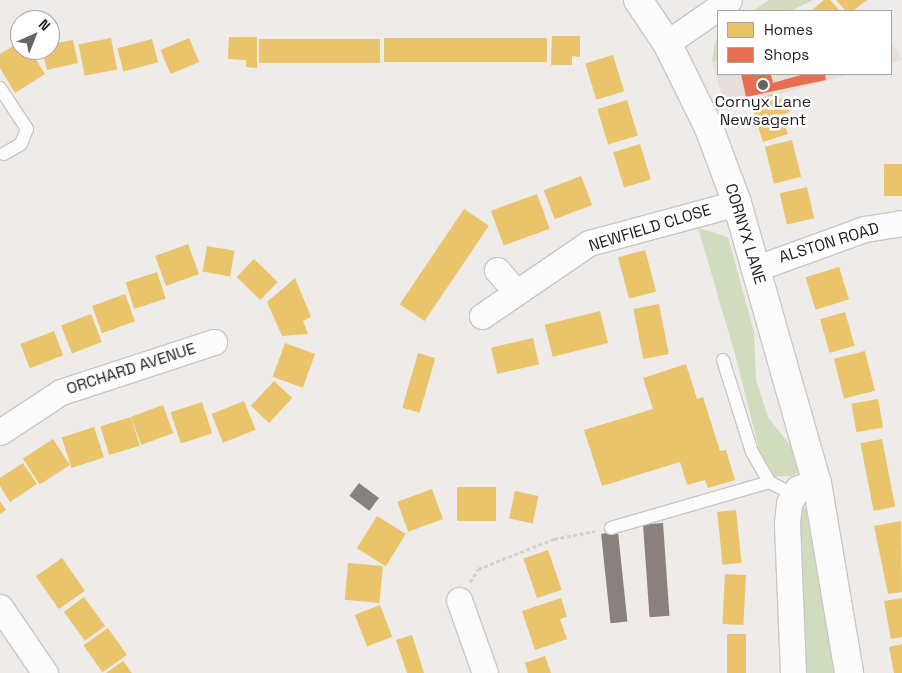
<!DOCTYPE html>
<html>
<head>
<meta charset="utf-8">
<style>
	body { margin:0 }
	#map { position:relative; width:902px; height:673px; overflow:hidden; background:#eeebe9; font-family:"Space Grotesk",sans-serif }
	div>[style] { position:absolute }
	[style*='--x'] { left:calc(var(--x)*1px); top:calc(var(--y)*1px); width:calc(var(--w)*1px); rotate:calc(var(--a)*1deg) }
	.built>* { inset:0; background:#e6ded8 }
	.green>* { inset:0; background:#d1dcbe }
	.homes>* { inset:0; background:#e9c46a; transform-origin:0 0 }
	.shops>* { inset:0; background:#e76f51 }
	.industry>* { inset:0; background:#8a817c; transform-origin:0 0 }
	.path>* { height:3px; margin-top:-1.5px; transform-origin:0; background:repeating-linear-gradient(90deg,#d1d1d0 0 4px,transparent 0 6.5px) }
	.roads { filter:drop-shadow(1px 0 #c9c7c5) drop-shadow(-1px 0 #c9c7c5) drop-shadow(0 1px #c9c7c5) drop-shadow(0 -1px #c9c7c5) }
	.lane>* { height:12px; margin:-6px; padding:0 6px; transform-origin:6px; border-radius:6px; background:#fcfcfc }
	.street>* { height:25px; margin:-12.5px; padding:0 12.5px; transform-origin:12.5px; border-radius:12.5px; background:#fcfcfc }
	.secondary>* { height:28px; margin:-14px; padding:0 14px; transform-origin:14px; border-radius:14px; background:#fcfcfc }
	.dots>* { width:14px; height:14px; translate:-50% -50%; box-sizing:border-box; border:2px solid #fff; border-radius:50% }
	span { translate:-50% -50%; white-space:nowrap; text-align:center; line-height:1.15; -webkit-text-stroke:5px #fff; paint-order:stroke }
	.poi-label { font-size:16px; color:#1f1d1c }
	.street-label { font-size:16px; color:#1f1d1c }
	.legend { position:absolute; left:717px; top:10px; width:175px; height:65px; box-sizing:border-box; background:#fff; border:1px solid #a5a5a4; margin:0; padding:6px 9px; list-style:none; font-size:15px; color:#1f1d1c }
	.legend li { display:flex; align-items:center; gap:10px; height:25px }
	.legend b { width:25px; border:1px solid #a5a5a4 }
	.north { position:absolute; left:10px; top:10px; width:50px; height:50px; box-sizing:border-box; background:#fff; border:1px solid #a5a5a4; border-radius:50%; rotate:44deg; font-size:14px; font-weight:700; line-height:20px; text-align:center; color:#1f1d1c }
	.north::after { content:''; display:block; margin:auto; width:18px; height:22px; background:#676564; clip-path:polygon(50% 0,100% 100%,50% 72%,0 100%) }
</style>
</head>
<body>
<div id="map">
	<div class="built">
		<i style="clip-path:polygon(891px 43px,902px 59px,902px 60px,891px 63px)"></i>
		<i style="clip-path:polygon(718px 60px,718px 74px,850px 74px,726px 110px,712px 61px)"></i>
	</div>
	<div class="green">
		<i style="clip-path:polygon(769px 0,813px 0,791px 11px,753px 11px)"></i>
		<i style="clip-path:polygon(718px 35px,718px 60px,712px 61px,715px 43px)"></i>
		<i style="clip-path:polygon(698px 228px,728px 237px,754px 332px,756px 380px,768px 417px,796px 453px,800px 472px,791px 476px,766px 477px,735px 354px)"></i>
		<i style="clip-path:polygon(801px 506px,809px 510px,837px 673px,801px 673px,797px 509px)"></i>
	</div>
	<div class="homes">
		<i style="clip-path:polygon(824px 0,830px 0,839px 10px,811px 11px)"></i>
		<i style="clip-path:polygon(836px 0,867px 0,853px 11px,846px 11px)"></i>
		<i style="clip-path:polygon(552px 36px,580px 36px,580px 57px,572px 56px,572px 65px,551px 65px)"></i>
		<i style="clip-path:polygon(229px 37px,257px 37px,257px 68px,246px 67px,246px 60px,228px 59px)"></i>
		<i style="left:111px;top:38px;width:32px;height:33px;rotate:79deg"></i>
		<i style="left:189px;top:38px;width:26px;height:31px;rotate:67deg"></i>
		<i style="left:384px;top:38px;width:163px;height:24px"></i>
		<i style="left:152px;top:39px;width:24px;height:36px;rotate:75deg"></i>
		<i style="left:259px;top:39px;width:121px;height:24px"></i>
		<i style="clip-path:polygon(73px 40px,78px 63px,47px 70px,42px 50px,50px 50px,50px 44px)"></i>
		<i style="clip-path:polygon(20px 42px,20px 50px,30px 50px,45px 74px,15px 93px,0 68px,0 54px)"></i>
		<i style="left:613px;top:55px;width:38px;height:29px;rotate:73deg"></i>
		<i style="clip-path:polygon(775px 93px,777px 100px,785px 97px,790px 112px,781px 115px,788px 134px,763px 142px,750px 102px)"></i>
		<i style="left:627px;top:100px;width:37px;height:31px;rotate:73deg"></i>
		<i style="left:792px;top:140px;width:38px;height:28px;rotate:76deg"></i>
		<i style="left:640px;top:144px;width:37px;height:28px;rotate:73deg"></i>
		<i style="left:902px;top:164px;width:32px;height:18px;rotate:90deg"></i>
		<i style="left:581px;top:176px;width:31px;height:40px;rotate:69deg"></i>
		<i style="left:807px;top:187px;width:32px;height:28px;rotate:77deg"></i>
		<i style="left:537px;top:194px;width:37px;height:49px;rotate:70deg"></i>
		<i style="left:464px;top:209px;width:30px;height:115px;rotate:34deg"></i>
		<i style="left:188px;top:244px;width:32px;height:35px;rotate:70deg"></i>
		<i style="left:207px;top:246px;width:28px;height:26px;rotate:10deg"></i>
		<i style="left:645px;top:250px;width:43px;height:28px;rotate:75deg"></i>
		<i style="left:254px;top:259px;width:33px;height:25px;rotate:44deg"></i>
		<i style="left:839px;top:267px;width:34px;height:35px;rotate:73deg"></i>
		<i style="left:157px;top:272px;width:28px;height:33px;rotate:72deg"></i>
		<i style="clip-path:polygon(295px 278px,311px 317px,303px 321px,308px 334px,282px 336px,267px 302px)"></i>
		<i style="left:125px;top:294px;width:29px;height:35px;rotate:70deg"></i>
		<i style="left:659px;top:304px;width:51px;height:26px;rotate:79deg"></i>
		<i style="left:600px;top:311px;width:33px;height:57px;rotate:76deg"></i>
		<i style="left:845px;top:312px;width:35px;height:26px;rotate:74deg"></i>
		<i style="left:91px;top:314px;width:30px;height:32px;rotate:69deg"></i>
		<i style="left:54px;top:331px;width:26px;height:36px;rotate:69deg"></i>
		<i style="left:533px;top:338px;width:27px;height:43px;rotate:77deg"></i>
		<i style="left:285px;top:343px;width:32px;height:36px;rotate:20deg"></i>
		<i style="left:865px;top:351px;width:41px;height:32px;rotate:76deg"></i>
		<i style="left:418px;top:353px;width:18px;height:57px;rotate:16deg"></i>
		<i style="clip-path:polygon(686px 364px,697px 399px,703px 397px,720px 451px,726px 450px,735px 480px,708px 488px,705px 480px,687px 485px,680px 462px,602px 486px,584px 430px,653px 409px,643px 378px)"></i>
		<i style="left:274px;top:381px;width:25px;height:34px;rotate:43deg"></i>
		<i style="left:878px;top:399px;width:29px;height:27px;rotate:80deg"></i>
		<i style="left:244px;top:401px;width:31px;height:35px;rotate:68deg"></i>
		<i style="left:202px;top:402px;width:33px;height:33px;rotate:72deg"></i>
		<i style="left:163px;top:405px;width:30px;height:34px;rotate:70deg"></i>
		<i style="left:131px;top:417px;width:30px;height:32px;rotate:73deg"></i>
		<i style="left:94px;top:427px;width:32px;height:34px;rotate:72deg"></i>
		<i style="left:53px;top:439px;width:31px;height:36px;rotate:57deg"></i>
		<i style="left:882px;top:439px;width:69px;height:22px;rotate:79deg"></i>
		<i style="clip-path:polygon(23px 463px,37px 484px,10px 502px,0 486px,0 478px)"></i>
		<i style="left:457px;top:487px;width:39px;height:34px"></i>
		<i style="left:432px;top:489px;width:32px;height:37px;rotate:70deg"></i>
		<i style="left:515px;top:491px;width:24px;height:28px;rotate:12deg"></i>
		<i style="clip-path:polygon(0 501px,6px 510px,0 514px)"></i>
		<i style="left:736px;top:510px;width:53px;height:19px;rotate:84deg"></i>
		<i style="left:377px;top:516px;width:34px;height:38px;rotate:32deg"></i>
		<i style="clip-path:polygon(901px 521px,902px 592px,888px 594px,874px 526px)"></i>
		<i style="left:548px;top:550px;width:42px;height:26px;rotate:71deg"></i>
		<i style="left:62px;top:558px;width:40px;height:32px;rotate:55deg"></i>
		<i style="left:348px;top:563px;width:35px;height:37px;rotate:5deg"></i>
		<i style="left:725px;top:574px;width:21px;height:50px;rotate:3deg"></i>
		<i style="left:84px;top:597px;width:36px;height:25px;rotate:54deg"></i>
		<i style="clip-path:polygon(561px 598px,567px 617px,560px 619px,567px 639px,535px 650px,522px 611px)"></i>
		<i style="clip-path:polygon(902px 598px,902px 637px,891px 639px,884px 601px)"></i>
		<i style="left:380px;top:605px;width:34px;height:27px;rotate:69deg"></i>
		<i style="left:108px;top:628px;width:33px;height:30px;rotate:55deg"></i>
		<i style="left:727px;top:634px;width:19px;height:39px"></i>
		<i style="clip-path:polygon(412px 635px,420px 660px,424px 673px,407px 673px,396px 640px)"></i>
		<i style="clip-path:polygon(902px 644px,902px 673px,894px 673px,889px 647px)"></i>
		<i style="clip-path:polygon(545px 656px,551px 673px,528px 673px,525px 663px)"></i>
		<i style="clip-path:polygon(123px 661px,132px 673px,106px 673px)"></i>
	</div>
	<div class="shops">
		<i style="clip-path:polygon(741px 74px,771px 74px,773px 83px,804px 74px,825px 74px,826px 80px,746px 97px)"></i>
	</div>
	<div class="industry">
		<i style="left:359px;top:483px;width:25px;height:16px;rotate:37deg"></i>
		<i style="left:663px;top:523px;width:93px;height:20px;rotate:86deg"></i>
		<i style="left:618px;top:532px;width:90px;height:17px;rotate:84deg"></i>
	</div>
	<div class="path">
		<i style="--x:470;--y:582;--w:15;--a:-58"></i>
		<i style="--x:478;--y:569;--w:82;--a:-21.5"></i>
		<i style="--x:554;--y:539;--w:42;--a:-11"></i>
	</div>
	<div class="roads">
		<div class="lane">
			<i style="--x:0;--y:88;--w:49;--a:56.6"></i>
			<i style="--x:27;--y:129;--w:16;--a:112"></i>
			<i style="--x:21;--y:144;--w:20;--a:150"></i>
			<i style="--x:723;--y:360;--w:96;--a:72.5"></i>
			<i style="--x:752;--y:452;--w:34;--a:60"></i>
			<i style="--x:611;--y:528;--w:165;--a:-16.2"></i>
			<i style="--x:769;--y:482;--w:27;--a:27"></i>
		</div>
		<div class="street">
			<i style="--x:667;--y:43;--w:75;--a:-34.7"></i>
			<i style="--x:757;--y:268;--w:115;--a:-19.9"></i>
			<i style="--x:865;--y:229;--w:37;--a:-9"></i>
			<i style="--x:497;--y:270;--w:28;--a:49"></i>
			<i style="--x:482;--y:316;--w:130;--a:-34.3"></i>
			<i style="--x:589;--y:243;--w:153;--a:-15.1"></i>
			<i style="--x:0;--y:432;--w:73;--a:-33.3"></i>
			<i style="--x:61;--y:392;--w:161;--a:-18.1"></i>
			<i style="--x:459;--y:600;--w:77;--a:70.4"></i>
			<i style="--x:0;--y:607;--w:80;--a:55.7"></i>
			<i style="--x:793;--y:673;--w:150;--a:-92.3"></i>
			<i style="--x:787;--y:523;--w:20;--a:-84"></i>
			<i style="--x:789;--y:503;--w:17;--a:-59"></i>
			<i style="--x:798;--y:488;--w:20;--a:-15"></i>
		</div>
		<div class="secondary">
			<i style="--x:638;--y:0;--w:52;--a:56"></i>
			<i style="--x:667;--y:43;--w:95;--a:63.7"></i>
			<i style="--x:709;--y:128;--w:80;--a:69.5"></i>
			<i style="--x:737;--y:203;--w:291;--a:74.1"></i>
			<i style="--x:817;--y:483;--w:193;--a:80.4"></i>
		</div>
	</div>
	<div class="dots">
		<i style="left:763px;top:85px;background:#676564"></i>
	</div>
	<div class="poi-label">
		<span style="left:763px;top:111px">Cornyx Lane<br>Newsagent</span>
	</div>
	<div class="street-label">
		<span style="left:650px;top:228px;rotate:-17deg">NEWFIELD CLOSE</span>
		<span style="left:745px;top:234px;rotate:73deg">CORNYX LANE</span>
		<span style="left:829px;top:243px;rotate:-17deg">ALSTON ROAD</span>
		<span style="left:131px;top:369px;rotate:-18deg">ORCHARD AVENUE</span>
	</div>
	<ul class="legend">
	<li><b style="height:14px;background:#e9c46a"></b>Homes</li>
	<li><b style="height:14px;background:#e76f51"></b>Shops</li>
	</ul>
	<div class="north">N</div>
</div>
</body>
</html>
